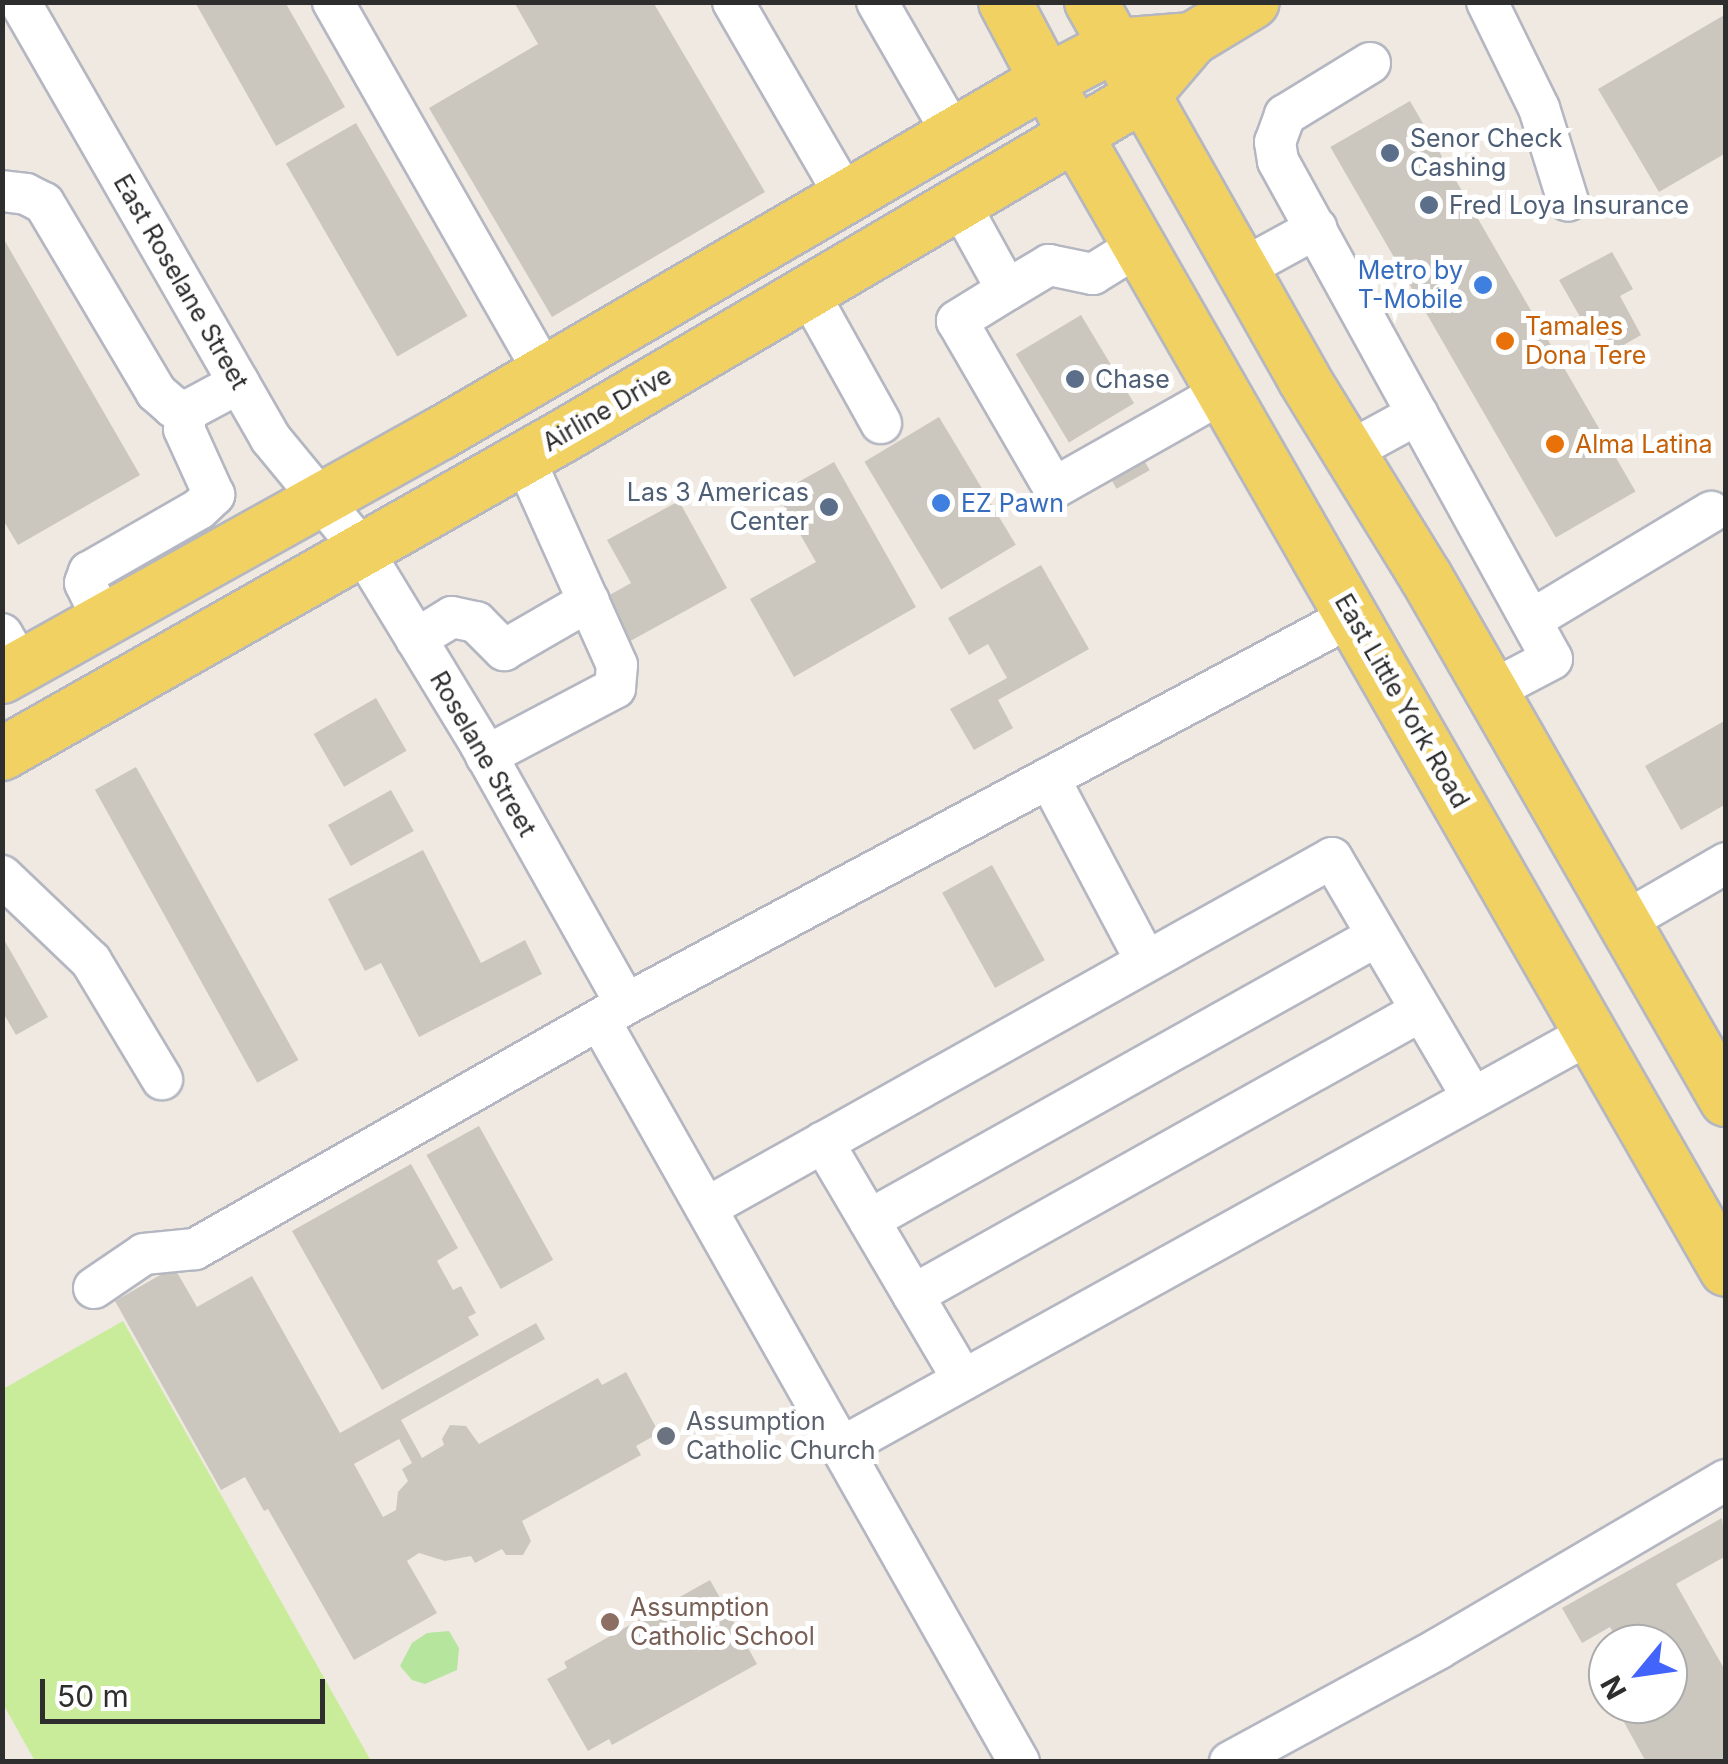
<!DOCTYPE html>
<html>
<head>
<meta charset="utf-8">
<style>
	body { margin:0 }
	#map { position:relative; width:1728px; height:1764px; overflow:hidden; background:#efe9e1; font-family:Inter,sans-serif }
	div>[style] { position:absolute }
	[style*='--x'] { left:calc(var(--x)*1px); top:calc(var(--y)*1px); width:calc(var(--w)*1px); rotate:calc(var(--a)*1deg) }
	.green>* { inset:0; background:#b6e59e }
	.pitch>* { inset:0; background:#c9ec9a }
	.building>* { inset:0; background:#cbc7bf; transform-origin:0 0 }
	.roads { filter:drop-shadow(2px 0 #b4b7c1) drop-shadow(-2px 0 #b4b7c1) drop-shadow(0 2px #b4b7c1) drop-shadow(0 -2px #b4b7c1) }
	.minor>* { height:40px; margin:-20px; padding:0 20px; transform-origin:20px; border-radius:20px; background:#fff }
	.major>* { height:52px; margin:-26px; padding:0 26px; transform-origin:26px; border-radius:26px; background:#f2d163 }
	.dots>* { width:28px; height:28px; translate:-50% -50%; box-sizing:border-box; border:5px solid #fff; border-radius:50% }
	span { translate:-50% -50%; white-space:nowrap; text-align:center; line-height:1.15; -webkit-text-stroke:10px #fff; paint-order:stroke }
	.service-label { font-size:25px; color:#4e5e75 }
	.left { translate:0 -50%; text-align:left }
	.right { translate:-100% -50%; text-align:right }
	.shop-label { font-size:25px; color:#366cbe }
	.street-label { font-size:25px; color:#2e2e2e }
	.food-label { font-size:25px; color:#c56008 }
	.worship-label { font-size:25px; color:#5b616d }
	.education-label { font-size:25px; color:#785e54 }
	.frame { position:absolute; inset:0; border:5px solid #2e2e2e; pointer-events:none }
	.north { position:absolute; left:1588px; top:1624px; width:100px; height:100px; box-sizing:border-box; background:#fff; border:2px solid #ababab; border-radius:50%; rotate:241deg; font-size:28px; font-weight:700; line-height:40px; text-align:center; color:#2e2e2e }
	.north::after { content:''; display:block; margin:auto; width:35px; height:45px; background:#4264fb; clip-path:polygon(50% 0,100% 100%,50% 72%,0 100%) }
	.scale { position:absolute; left:40px; top:1679px; width:285px; height:45px; box-sizing:border-box; border:5px solid #2e2e2e; border-top:0; padding-left:12px; font-size:30px; line-height:35px; white-space:nowrap; color:#2e2e2e; -webkit-text-stroke:8px #fff; paint-order:stroke }
</style>
</head>
<body>
<div id="map">
	<div class="green">
		<i style="clip-path:polygon(449px 1631px,459px 1648px,457px 1670px,425px 1684px,412px 1680px,400px 1666px,412px 1643px,427px 1633px)"></i>
	</div>
	<div class="pitch">
		<i style="clip-path:polygon(123px 1321px,371px 1761px,35px 1761px,3px 1704px,3px 1389px)"></i>
	</div>
	<div class="building">
		<i style="clip-path:polygon(195px 2px,285px 2px,345px 107px,276px 146px)"></i>
		<i style="clip-path:polygon(514px 2px,653px 2px,765px 192px,552px 317px,429px 108px,538px 44px)"></i>
		<i style="clip-path:polygon(1726px 14px,1726px 153px,1659px 192px,1598px 89px)"></i>
		<i style="left:1410px;top:101px;width:451px;height:92px;rotate:60deg"></i>
		<i style="left:356px;top:123px;width:223px;height:81px;rotate:60deg"></i>
		<i style="clip-path:polygon(2px 236px,140px 475px,18px 545px,2px 518px)"></i>
		<i style="clip-path:polygon(1612px 252px,1633px 289px,1620px 296px,1641px 335px,1603px 357px,1559px 280px)"></i>
		<i style="left:1081px;top:315px;width:103px;height:76px;rotate:59deg"></i>
		<i style="left:939px;top:417px;width:149px;height:87px;rotate:59deg"></i>
		<i style="left:1124px;top:424px;width:53px;height:38px;rotate:61deg"></i>
		<i style="clip-path:polygon(834px 462px,916px 607px,794px 677px,750px 599px,816px 562px,777px 494px)"></i>
		<i style="clip-path:polygon(679px 501px,727px 588px,623px 645px,599px 601px,631px 583px,607px 540px)"></i>
		<i style="clip-path:polygon(1041px 565px,1089px 649px,998px 700px,1013px 728px,974px 750px,950px 709px,1007px 678px,988px 644px,969px 655px,948px 618px)"></i>
		<i style="left:376px;top:698px;width:61px;height:72px;rotate:60deg"></i>
		<i style="clip-path:polygon(1726px 720px,1726px 804px,1681px 830px,1645px 766px)"></i>
		<i style="left:136px;top:767px;width:335px;height:47px;rotate:61deg"></i>
		<i style="left:391px;top:790px;width:47px;height:72px;rotate:61deg"></i>
		<i style="clip-path:polygon(423px 850px,481px 963px,525px 940px,542px 974px,419px 1037px,381px 963px,365px 971px,328px 899px)"></i>
		<i style="left:992px;top:865px;width:109px;height:57px;rotate:61deg"></i>
		<i style="clip-path:polygon(2px 936px,48px 1017px,16px 1035px,2px 1011px)"></i>
		<i style="left:479px;top:1126px;width:153px;height:60px;rotate:61deg"></i>
		<i style="clip-path:polygon(411px 1164px,458px 1248px,437px 1261px,453px 1290px,461px 1286px,476px 1313px,468px 1317px,479px 1335px,382px 1390px,292px 1231px)"></i>
		<i style="clip-path:polygon(evenodd,174px 1267px,197px 1307px,252px 1276px,340px 1433px,536px 1323px,545px 1339px,401px 1420px,422px 1458px,444px 1445px,442px 1439px,450px 1425px,466px 1426px,479px 1444px,598px 1378px,602px 1385px,626px 1372px,659px 1433px,636px 1446px,641px 1455px,522px 1521px,531px 1541px,523px 1555px,506px 1555px,502px 1549px,475px 1563px,471px 1556px,445px 1561px,419px 1553px,407px 1561px,437px 1613px,354px 1660px,268px 1509px,264px 1511px,245px 1477px,221px 1490px,115px 1301px,174px 1267px,399px 1439px,412px 1463px,402px 1469px,408px 1481px,398px 1492px,396px 1510px,383px 1517px,354px 1464px,399px 1439px)"></i>
		<i style="clip-path:polygon(1722px 1518px,1726px 1556px,1676px 1584px,1726px 1672px,1726px 1762px,1646px 1762px,1614px 1704px,1668px 1704px,1668px 1644px,1619px 1644px,1610px 1627px,1582px 1643px,1562px 1608px)"></i>
		<i style="clip-path:polygon(710px 1580px,757px 1664px,612px 1745px,609px 1739px,588px 1751px,547px 1679px,567px 1668px,564px 1662px)"></i>
	</div>
	<div class="roads">
		<div class="minor">
			<i style="--x:20;--y:2;--w:504;--a:60.13"></i>
			<i style="--x:271;--y:439;--w:141;--a:50.5"></i>
			<i style="--x:361;--y:548;--w:229;--a:58.7"></i>
			<i style="--x:480;--y:744;--w:298;--a:60.7"></i>
			<i style="--x:333;--y:2;--w:426;--a:60.3"></i>
			<i style="--x:733;--y:2;--w:225;--a:59.9"></i>
			<i style="--x:877;--y:2;--w:152;--a:60.1"></i>
			<i style="--x:1487;--y:2;--w:118;--a:63.9"></i>
			<i style="--x:1539;--y:108;--w:97;--a:72.7"></i>
			<i style="--x:1370;--y:63;--w:100;--a:148.5"></i>
			<i style="--x:1285;--y:115;--w:29;--a:110"></i>
			<i style="--x:1275;--y:142;--w:19;--a:81"></i>
			<i style="--x:1278;--y:161;--w:568;--a:61.18"></i>
			<i style="--x:1552;--y:659;--w:69;--a:152.3"></i>
			<i style="--x:2;--y:191;--w:24;--a:7"></i>
			<i style="--x:26;--y:194;--w:20;--a:27"></i>
			<i style="--x:44;--y:203;--w:220;--a:59.3"></i>
			<i style="--x:156;--y:392;--w:23;--a:41"></i>
			<i style="--x:173;--y:407;--w:15;--a:16"></i>
			<i style="--x:187;--y:411;--w:59;--a:-28.3"></i>
			<i style="--x:959;--y:203;--w:99;--a:61.1"></i>
			<i style="--x:1007;--y:290;--w:49;--a:-30.8"></i>
			<i style="--x:1049;--y:265;--w:45;--a:11.6"></i>
			<i style="--x:1093;--y:274;--w:55;--a:-31.7"></i>
			<i style="--x:1242;--y:269;--w:85;--a:-28.7"></i>
			<i style="--x:1007;--y:290;--w:59;--a:148.2"></i>
			<i style="--x:957;--y:321;--w:193;--a:59.9"></i>
			<i style="--x:1054;--y:488;--w:195;--a:-29.5"></i>
			<i style="--x:808;--y:292;--w:150;--a:60.9"></i>
			<i style="--x:1350;--y:451;--w:77;--a:-28.6"></i>
			<i style="--x:103;--y:620;--w:41;--a:-115.9"></i>
			<i style="--x:85;--y:583;--w:12;--a:-70"></i>
			<i style="--x:89;--y:572;--w:127;--a:-29.8"></i>
			<i style="--x:199;--y:509;--w:21;--a:-43"></i>
			<i style="--x:214;--y:495;--w:72;--a:-114.4"></i>
			<i style="--x:184;--y:429;--w:18;--a:-81"></i>
			<i style="--x:1531;--y:620;--w:210;--a:-31"></i>
			<i style="--x:2;--y:634;--w:38;--a:60"></i>
			<i style="--x:416;--y:639;--w:42;--a:-31.4"></i>
			<i style="--x:452;--y:617;--w:25;--a:12"></i>
			<i style="--x:476;--y:622;--w:40;--a:45"></i>
			<i style="--x:504;--y:650;--w:98;--a:-30"></i>
			<i style="--x:486;--y:756;--w:146;--a:-27.8"></i>
			<i style="--x:615;--y:688;--w:23;--a:-85"></i>
			<i style="--x:617;--y:665;--w:227;--a:-114.2"></i>
			<i style="--x:1049;--y:778;--w:207;--a:62.1"></i>
			<i style="--x:2;--y:876;--w:123;--a:43.7"></i>
			<i style="--x:91;--y:961;--w:138;--a:59"></i>
			<i style="--x:1624;--y:922;--w:118;--a:-30"></i>
			<i style="--x:600;--y:1021;--w:851;--a:60.51"></i>
			<i style="--x:823;--y:1142;--w:276;--a:59.5"></i>
			<i style="--x:706;--y:1208;--w:717;--a:-29.21"></i>
			<i style="--x:1332;--y:858;--w:278;--a:59.6"></i>
			<i style="--x:869;--y:1220;--w:582;--a:-29.21"></i>
			<i style="--x:94;--y:1288;--w:60;--a:-34.2"></i>
			<i style="--x:144;--y:1254;--w:51;--a:-5.6"></i>
			<i style="--x:195;--y:1249;--w:496;--a:-29.6"></i>
			<i style="--x:626;--y:1004;--w:825;--a:-28.12"></i>
			<i style="--x:913;--y:1295;--w:582;--a:-29.21"></i>
			<i style="--x:842;--y:1447;--w:856;--a:-28.93"></i>
			<i style="--x:1230;--y:1762;--w:237;--a:-28.5"></i>
			<i style="--x:1438;--y:1649;--w:334;--a:-30.4"></i>
		</div>
		<div class="major">
			<i style="--x:1005;--y:2;--w:149;--a:62.1"></i>
			<i style="--x:1075;--y:134;--w:1309;--a:60.18"></i>
			<i style="--x:1091;--y:2;--w:433;--a:60.5"></i>
			<i style="--x:1304;--y:379;--w:233;--a:58.4"></i>
			<i style="--x:1426;--y:577;--w:603;--a:60.16"></i>
			<i style="--x:2;--y:677;--w:502;--a:-29.07"></i>
			<i style="--x:441;--y:433;--w:671;--a:-30.23"></i>
			<i style="--x:1021;--y:95;--w:107;--a:-27.8"></i>
			<i style="--x:1116;--y:45;--w:76;--a:-4.5"></i>
			<i style="--x:2;--y:754;--w:647;--a:-29.54"></i>
			<i style="--x:565;--y:435;--w:673;--a:-30.45"></i>
			<i style="--x:1145;--y:94;--w:72;--a:-49.5"></i>
			<i style="--x:1192;--y:39;--w:71;--a:-31.2"></i>
		</div>
	</div>
	<div class="dots">
		<i style="left:1390px;top:153px;background:#5c6f8a"></i>
		<i style="left:1429px;top:205px;background:#5c6f8a"></i>
		<i style="left:1483px;top:285px;background:#3f7fe0"></i>
		<i style="left:1505px;top:341px;background:#e8710a"></i>
		<i style="left:1075px;top:379px;background:#5c6f8a"></i>
		<i style="left:1555px;top:444px;background:#e8710a"></i>
		<i style="left:941px;top:503px;background:#3f7fe0"></i>
		<i style="left:829px;top:507px;background:#5c6f8a"></i>
		<i style="left:666px;top:1436px;background:#6b7280"></i>
		<i style="left:610px;top:1622px;background:#8d6e63"></i>
	</div>
	<div class="service-label">
		<span class="left" style="left:1410px;top:153px">Senor Check<br>Cashing</span>
		<span class="left" style="left:1449px;top:205px">Fred Loya Insurance</span>
		<span class="left" style="left:1095px;top:379px">Chase</span>
		<span class="right" style="left:809px;top:507px">Las 3 Americas<br>Center</span>
	</div>
	<div class="shop-label">
		<span class="right" style="left:1463px;top:285px">Metro by<br>T-Mobile</span>
		<span class="left" style="left:961px;top:503px">EZ Pawn</span>
	</div>
	<div class="street-label">
		<span style="left:181px;top:282px;rotate:60deg">East Roselane Street</span>
		<span style="left:607px;top:409px;rotate:-30deg">Airline Drive</span>
		<span style="left:1402px;top:701px;rotate:60deg">East Little York Road</span>
		<span style="left:483px;top:754px;rotate:60deg">Roselane Street</span>
	</div>
	<div class="food-label">
		<span class="left" style="left:1525px;top:341px">Tamales<br>Dona Tere</span>
		<span class="left" style="left:1575px;top:444px">Alma Latina</span>
	</div>
	<div class="worship-label">
		<span class="left" style="left:686px;top:1436px">Assumption<br>Catholic Church</span>
	</div>
	<div class="education-label">
		<span class="left" style="left:630px;top:1622px">Assumption<br>Catholic School</span>
	</div>
	<div class="frame"></div>
	<div class="north">N</div>
	<div class="scale">50 m</div>
</div>
</body>
</html>
